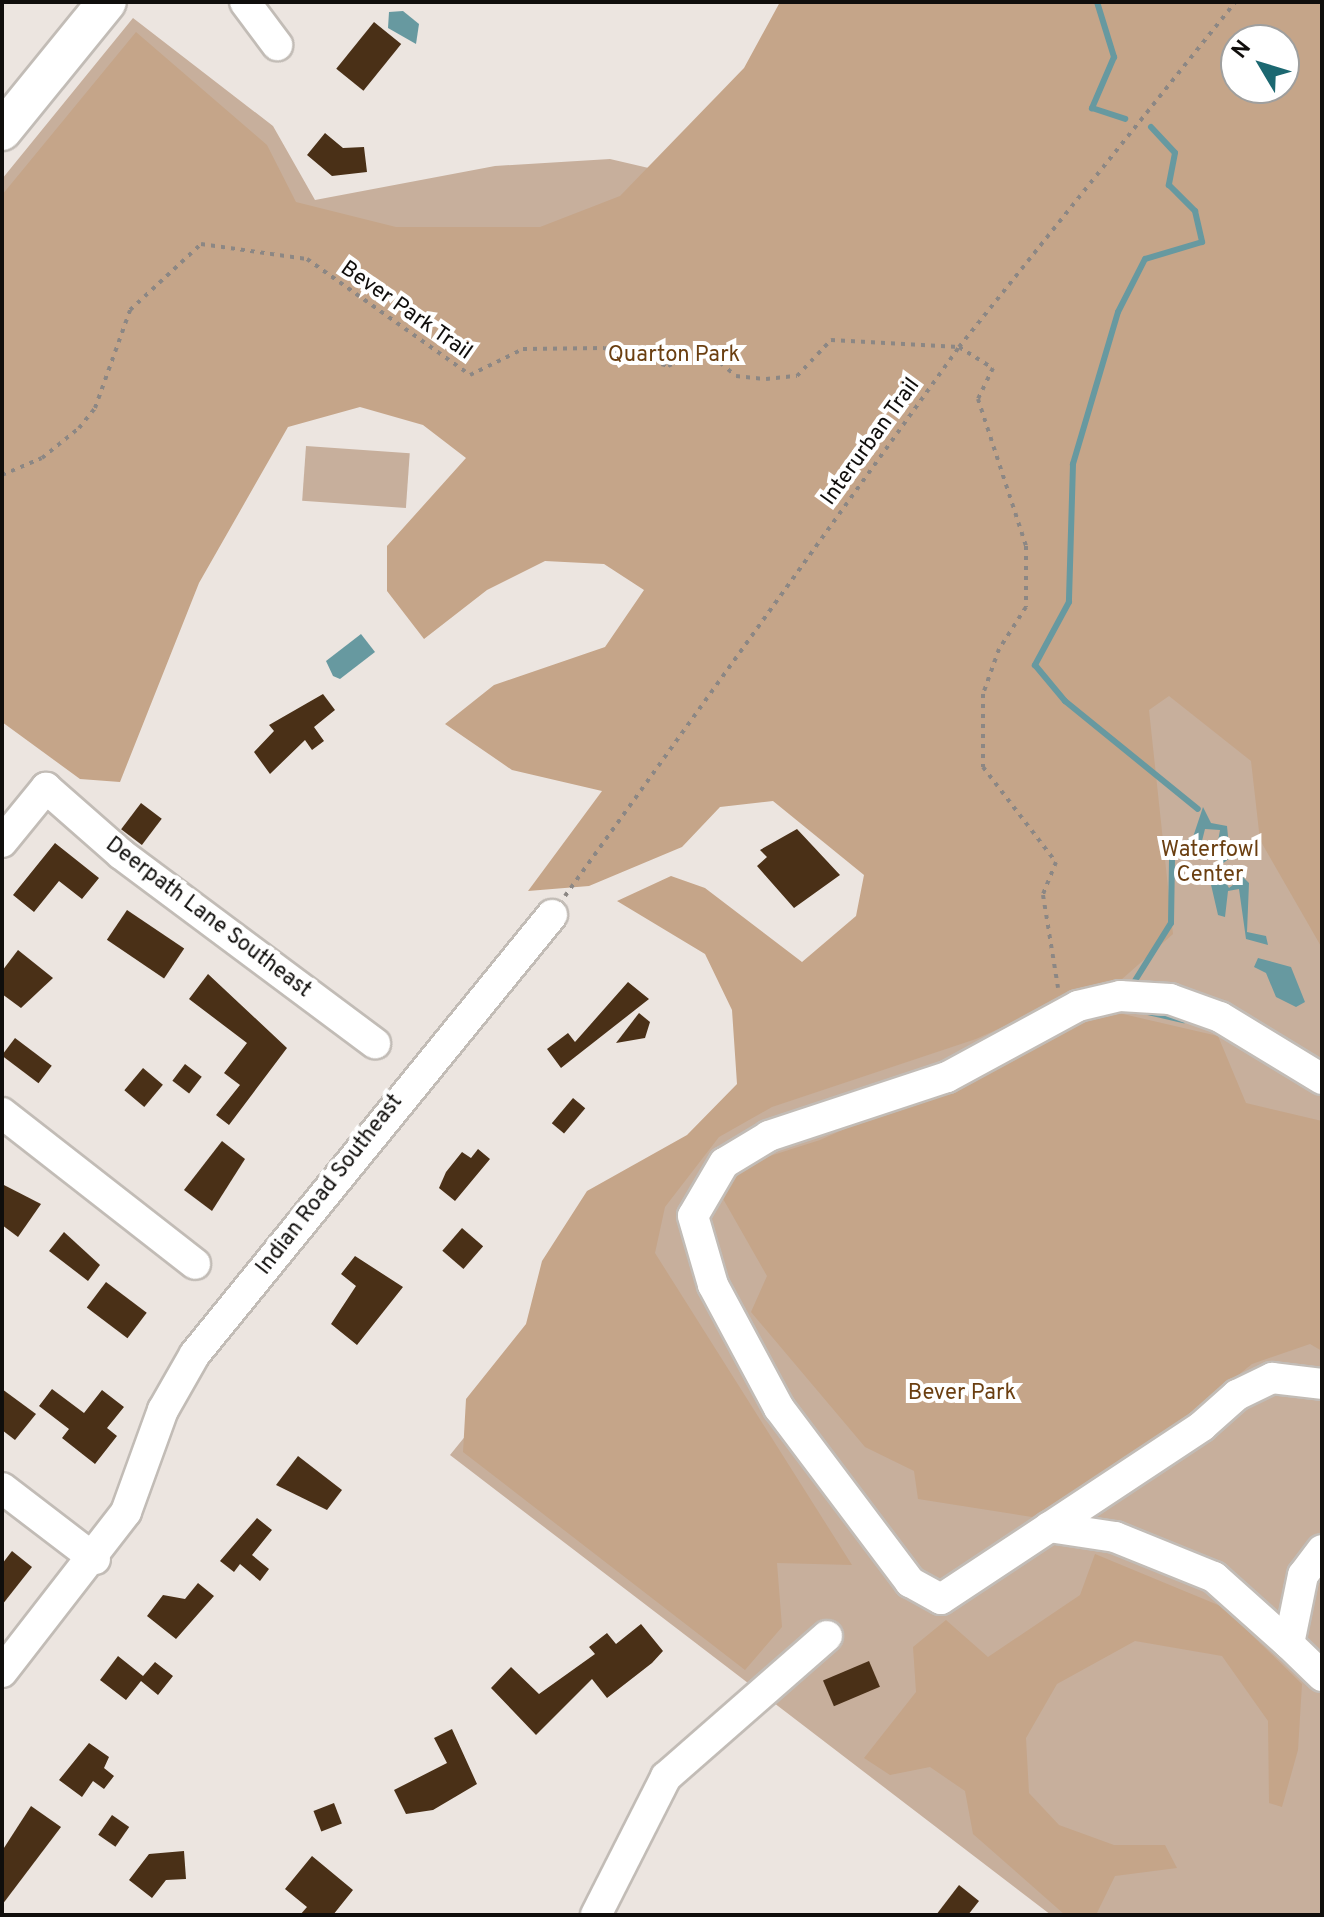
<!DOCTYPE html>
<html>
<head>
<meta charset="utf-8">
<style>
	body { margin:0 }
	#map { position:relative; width:1324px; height:1917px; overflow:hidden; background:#ece5e0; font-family:Overpass,sans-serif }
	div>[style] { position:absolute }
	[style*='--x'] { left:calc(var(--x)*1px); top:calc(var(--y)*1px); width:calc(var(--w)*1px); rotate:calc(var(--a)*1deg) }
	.green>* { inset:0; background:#c7af9c; transform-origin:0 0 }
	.forest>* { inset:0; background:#c5a589 }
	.water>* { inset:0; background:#6799a0 }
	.stream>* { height:6px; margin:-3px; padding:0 3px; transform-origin:3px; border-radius:3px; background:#6799a0 }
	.building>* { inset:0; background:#4a3017; transform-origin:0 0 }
	.path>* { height:4px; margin-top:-2px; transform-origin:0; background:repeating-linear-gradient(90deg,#8c8784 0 4px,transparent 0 10px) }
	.roads { filter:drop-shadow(2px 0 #c2bcb6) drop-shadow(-2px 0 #c2bcb6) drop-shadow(0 2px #c2bcb6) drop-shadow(0 -2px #c2bcb6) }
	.minor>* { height:30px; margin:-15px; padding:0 15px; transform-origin:15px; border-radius:15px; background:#fff }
	.major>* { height:38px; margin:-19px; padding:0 19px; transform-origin:19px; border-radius:19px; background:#fff }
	span { translate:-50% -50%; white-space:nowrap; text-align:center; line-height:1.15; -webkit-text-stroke:8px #fff; paint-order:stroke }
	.street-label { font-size:22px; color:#100e0c }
	.park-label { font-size:22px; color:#6b3f11 }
	.frame { position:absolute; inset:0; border:4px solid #100e0c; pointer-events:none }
	.north { position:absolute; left:1220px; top:24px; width:80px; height:80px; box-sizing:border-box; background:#fff; border:2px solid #9f9f9e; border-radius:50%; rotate:308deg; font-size:22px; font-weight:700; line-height:32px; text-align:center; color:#100e0c }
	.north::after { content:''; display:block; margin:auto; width:28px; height:36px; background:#1c6871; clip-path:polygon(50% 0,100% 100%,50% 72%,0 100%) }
</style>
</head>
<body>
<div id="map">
	<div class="green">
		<i style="clip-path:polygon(133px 18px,273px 126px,315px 200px,495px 166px,610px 159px,730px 187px,1236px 40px,1236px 88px,1322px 272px,1322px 1915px,1051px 1915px,450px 1455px,912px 885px,734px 616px,279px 264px,2px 596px,2px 179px)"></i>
		<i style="left:306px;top:446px;width:104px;height:55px;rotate:4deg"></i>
	</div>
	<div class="forest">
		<i style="clip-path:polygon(evenodd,780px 2px,1322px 2px,1322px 948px,1260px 840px,1251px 761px,1169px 696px,1149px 710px,1173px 934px,1121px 980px,1097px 984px,976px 1039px,772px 1107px,719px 1137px,665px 1207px,655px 1253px,852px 1565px,777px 1563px,782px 1627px,745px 1670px,463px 1452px,466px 1399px,526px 1324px,542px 1261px,587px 1191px,687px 1135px,737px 1084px,732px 1010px,705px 954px,617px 901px,671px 876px,705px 888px,802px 962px,856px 916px,864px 875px,773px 801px,720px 807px,682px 847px,589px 886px,528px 891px,602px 791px,512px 770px,445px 724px,494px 685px,605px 647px,644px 590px,604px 564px,545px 561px,487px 590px,424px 639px,387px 591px,387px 546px,466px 458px,423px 425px,360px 407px,288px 427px,199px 583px,120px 782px,80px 779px,2px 722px,2px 195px,136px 32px,267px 145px,296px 202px,396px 227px,540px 227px,620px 196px,744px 68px,780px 2px,1236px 40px,1284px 40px,1284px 88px,1236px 88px,1236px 40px)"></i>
		<i style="clip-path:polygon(1110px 1011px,1218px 1036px,1246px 1103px,1322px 1121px,1322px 1351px,1310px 1344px,1252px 1364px,1167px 1432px,1032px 1517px,918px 1499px,914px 1471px,865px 1447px,751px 1312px,767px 1276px,722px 1197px,739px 1166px,820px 1140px)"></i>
		<i style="clip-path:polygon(1095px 1554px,1223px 1607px,1302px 1684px,1298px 1750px,1282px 1807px,1269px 1803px,1268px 1721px,1222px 1656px,1135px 1641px,1057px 1684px,1026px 1738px,1029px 1793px,1059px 1825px,1114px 1845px,1165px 1845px,1177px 1868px,1115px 1876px,1096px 1915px,1065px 1915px,973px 1834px,965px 1791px,930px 1767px,890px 1775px,864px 1758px,916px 1692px,913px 1647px,946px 1620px,988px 1657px,1080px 1595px)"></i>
	</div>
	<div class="water">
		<i style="clip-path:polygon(403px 11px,419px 24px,416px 44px,388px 28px,389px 12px)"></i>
		<i style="clip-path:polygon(361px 634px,375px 652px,340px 679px,333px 676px,326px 661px)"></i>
		<i style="clip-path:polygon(1203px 807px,1211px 823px,1227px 826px,1230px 858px,1222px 864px,1215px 858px,1220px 830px,1205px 829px,1200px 849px,1192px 840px)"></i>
		<i style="clip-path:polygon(1221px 874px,1229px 888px,1243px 877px,1249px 883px,1247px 932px,1266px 936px,1268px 945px,1246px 939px,1239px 889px,1228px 891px,1225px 917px,1218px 915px,1209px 876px)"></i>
		<i style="clip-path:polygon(1258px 958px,1291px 967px,1305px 1002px,1296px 1007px,1276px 997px,1266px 973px,1254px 967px)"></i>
	</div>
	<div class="stream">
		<i style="--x:1097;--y:2;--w:58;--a:72.8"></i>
		<i style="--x:1114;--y:57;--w:56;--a:113.3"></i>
		<i style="--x:1092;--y:108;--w:35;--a:18"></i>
		<i style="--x:1151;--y:127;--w:35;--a:47"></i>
		<i style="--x:1175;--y:153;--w:33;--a:101"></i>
		<i style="--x:1169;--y:185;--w:37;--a:45"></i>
		<i style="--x:1195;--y:211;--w:32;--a:77"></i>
		<i style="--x:1202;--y:242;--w:59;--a:163.4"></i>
		<i style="--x:1145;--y:259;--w:59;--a:117"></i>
		<i style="--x:1118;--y:312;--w:159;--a:106.5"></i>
		<i style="--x:1073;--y:464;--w:138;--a:91.7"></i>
		<i style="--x:1069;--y:602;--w:72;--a:118.4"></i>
		<i style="--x:1035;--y:665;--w:47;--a:50.2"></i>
		<i style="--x:1065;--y:701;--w:171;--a:39.1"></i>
		<i style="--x:1131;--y:987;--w:75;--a:-58"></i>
		<i style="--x:1171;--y:923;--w:65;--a:-89.1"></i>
		<i style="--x:1172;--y:858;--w:27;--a:-42"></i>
		<i style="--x:1148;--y:1012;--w:37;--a:13"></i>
	</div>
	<div class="building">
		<i style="left:374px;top:22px;width:35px;height:60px;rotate:39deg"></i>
		<i style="clip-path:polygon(325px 133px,343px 148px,364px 147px,367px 172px,332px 176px,307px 155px)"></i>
		<i style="clip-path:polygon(323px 694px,335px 710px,314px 727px,324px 741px,312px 750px,305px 740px,270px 774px,254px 752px,274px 731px,269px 725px)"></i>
		<i style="left:141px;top:803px;width:26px;height:33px;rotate:37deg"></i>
		<i style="clip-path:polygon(797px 829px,840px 875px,794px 908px,757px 866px,767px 857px,760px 850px)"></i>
		<i style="clip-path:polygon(55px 843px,99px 878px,82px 899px,59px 881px,34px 912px,13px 895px)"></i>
		<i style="left:127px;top:910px;width:69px;height:36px;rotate:34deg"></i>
		<i style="clip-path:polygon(18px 950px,53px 978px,21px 1008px,2px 994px,2px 971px)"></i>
		<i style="clip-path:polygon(208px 974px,287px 1048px,229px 1125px,216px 1115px,240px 1085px,224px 1073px,247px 1043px,189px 999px)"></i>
		<i style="clip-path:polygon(628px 982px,649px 999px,561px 1068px,547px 1049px,568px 1033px,575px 1042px)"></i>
		<i style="clip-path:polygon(639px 1013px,650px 1022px,645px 1038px,616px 1043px)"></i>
		<i style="left:15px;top:1038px;width:46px;height:22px;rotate:37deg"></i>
		<i style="left:185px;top:1064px;width:21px;height:21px;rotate:37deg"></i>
		<i style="left:143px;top:1068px;width:26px;height:29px;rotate:40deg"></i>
		<i style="left:573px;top:1098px;width:16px;height:33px;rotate:40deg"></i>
		<i style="clip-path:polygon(222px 1141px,245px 1159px,212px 1211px,184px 1190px)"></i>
		<i style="clip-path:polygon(478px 1149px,490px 1159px,455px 1201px,439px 1188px,446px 1172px,462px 1152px,471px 1158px)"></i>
		<i style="clip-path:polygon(2px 1184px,41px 1204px,18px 1237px,2px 1225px)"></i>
		<i style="left:462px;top:1228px;width:28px;height:30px;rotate:41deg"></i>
		<i style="clip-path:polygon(64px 1232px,100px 1265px,88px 1281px,49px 1251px)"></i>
		<i style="clip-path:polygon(355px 1256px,403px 1287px,357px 1345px,331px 1324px,356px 1286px,341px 1274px)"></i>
		<i style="left:106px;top:1282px;width:51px;height:32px;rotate:37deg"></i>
		<i style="clip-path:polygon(2px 1389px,36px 1414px,15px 1440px,2px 1430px)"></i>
		<i style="clip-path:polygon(52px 1389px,84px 1413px,102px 1390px,124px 1407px,107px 1428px,117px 1436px,95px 1464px,62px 1438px,69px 1429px,39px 1406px)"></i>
		<i style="clip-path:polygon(298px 1456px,342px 1490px,327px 1510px,276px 1485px)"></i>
		<i style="clip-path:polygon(257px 1518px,272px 1530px,252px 1555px,269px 1569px,260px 1581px,240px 1564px,234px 1572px,220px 1561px)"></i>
		<i style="clip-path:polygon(12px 1551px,32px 1567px,2px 1605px,2px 1564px)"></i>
		<i style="clip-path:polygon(198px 1583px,214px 1596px,176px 1639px,147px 1616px,163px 1595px,185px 1599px)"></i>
		<i style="clip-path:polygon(641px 1624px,663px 1651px,652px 1663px,607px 1698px,592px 1679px,536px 1735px,491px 1688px,511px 1667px,539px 1694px,595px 1654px,589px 1647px,607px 1633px,616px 1644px)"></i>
		<i style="clip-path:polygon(118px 1656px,143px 1676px,155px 1662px,173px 1676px,158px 1695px,141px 1681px,126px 1700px,100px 1680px)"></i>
		<i style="left:869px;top:1661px;width:28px;height:50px;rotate:67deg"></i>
		<i style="clip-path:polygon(452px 1729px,477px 1784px,433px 1810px,406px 1814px,394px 1790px,447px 1763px,434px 1738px)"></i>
		<i style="clip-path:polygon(89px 1743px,109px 1757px,104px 1768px,114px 1776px,104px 1789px,93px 1781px,82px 1797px,59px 1780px)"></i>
		<i style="left:334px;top:1803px;width:22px;height:22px;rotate:69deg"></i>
		<i style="clip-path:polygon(31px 1806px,61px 1827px,2px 1905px,2px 1851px)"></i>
		<i style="left:112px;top:1815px;width:21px;height:24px;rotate:35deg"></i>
		<i style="clip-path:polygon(184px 1851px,186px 1879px,166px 1880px,152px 1898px,129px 1880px,149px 1854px)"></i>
		<i style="clip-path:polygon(312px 1856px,353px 1890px,333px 1915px,300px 1915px,307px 1907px,285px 1889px)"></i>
		<i style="clip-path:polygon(959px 1885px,979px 1901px,968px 1915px,936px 1915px)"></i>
	</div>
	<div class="path">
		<i style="--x:2;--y:475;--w:43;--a:-23"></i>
		<i style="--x:42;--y:458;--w:48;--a:-39"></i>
		<i style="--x:79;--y:428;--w:26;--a:-51"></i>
		<i style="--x:95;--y:408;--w:104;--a:-70.3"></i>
		<i style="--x:130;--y:310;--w:97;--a:-42.9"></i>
		<i style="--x:201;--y:244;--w:107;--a:8.1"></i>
		<i style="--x:307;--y:259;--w:200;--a:35.4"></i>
		<i style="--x:470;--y:375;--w:59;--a:-26.1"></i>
		<i style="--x:523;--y:349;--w:81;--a:-0.7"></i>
		<i style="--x:604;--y:348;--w:66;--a:15.7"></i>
		<i style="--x:668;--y:366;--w:40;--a:-23.4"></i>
		<i style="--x:705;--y:350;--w:40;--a:40"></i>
		<i style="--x:736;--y:376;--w:30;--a:6"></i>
		<i style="--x:766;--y:379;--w:31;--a:-6"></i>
		<i style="--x:797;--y:376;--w:50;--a:-46.6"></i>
		<i style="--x:831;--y:340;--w:128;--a:3.1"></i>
		<i style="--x:959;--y:347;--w:40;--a:32"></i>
		<i style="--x:993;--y:368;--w:34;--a:116"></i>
		<i style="--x:978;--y:399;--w:155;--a:71.9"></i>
		<i style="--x:1026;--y:546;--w:61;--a:90"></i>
		<i style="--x:1026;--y:607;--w:50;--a:122.7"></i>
		<i style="--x:999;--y:649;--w:48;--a:109.6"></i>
		<i style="--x:983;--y:694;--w:73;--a:90"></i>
		<i style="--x:983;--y:767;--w:120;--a:52.5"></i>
		<i style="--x:1056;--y:862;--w:35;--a:112"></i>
		<i style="--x:1043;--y:895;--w:94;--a:80.8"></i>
		<i style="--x:565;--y:896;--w:676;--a:-54.33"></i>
		<i style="--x:959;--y:347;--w:442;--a:-51.3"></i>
	</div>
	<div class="roads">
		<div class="minor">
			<i style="--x:245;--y:2;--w:54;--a:53.3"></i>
			<i style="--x:2;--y:842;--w:70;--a:-50.8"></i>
			<i style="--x:46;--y:788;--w:100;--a:41.3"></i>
			<i style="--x:121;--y:854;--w:317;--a:36.7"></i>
			<i style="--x:1322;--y:1079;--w:119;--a:-148.7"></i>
			<i style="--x:1220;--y:1017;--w:53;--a:-160.2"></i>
			<i style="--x:1170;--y:999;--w:50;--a:-176.6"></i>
			<i style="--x:1120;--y:996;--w:43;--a:166.6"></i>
			<i style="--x:1078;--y:1006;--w:149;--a:151.5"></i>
			<i style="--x:947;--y:1077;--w:188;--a:161.7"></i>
			<i style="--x:769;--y:1136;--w:52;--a:149"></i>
			<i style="--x:724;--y:1163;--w:61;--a:120.3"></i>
			<i style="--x:693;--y:1216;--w:72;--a:73.8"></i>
			<i style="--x:713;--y:1285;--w:140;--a:61.8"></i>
			<i style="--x:779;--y:1408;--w:218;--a:53"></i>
			<i style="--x:910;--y:1582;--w:35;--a:29"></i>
			<i style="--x:941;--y:1599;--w:313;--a:-33.5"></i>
			<i style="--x:1202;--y:1426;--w:47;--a:-41.5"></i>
			<i style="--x:1237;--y:1395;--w:39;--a:-26"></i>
			<i style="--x:1272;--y:1378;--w:50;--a:6.8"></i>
			<i style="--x:2;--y:1113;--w:245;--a:38"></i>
			<i style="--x:2;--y:1488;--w:117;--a:37.4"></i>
			<i style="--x:1049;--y:1527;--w:67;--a:8.6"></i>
			<i style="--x:1115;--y:1537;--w:107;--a:22"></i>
			<i style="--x:1214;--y:1577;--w:101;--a:41.8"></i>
			<i style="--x:1322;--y:1550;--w:31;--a:127"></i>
			<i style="--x:1303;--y:1575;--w:70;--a:101.5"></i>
			<i style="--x:1289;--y:1644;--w:46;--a:44.1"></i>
			<i style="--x:2;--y:1672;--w:202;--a:-52.2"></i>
			<i style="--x:126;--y:1512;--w:109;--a:-70.1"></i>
			<i style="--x:163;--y:1410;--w:64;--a:-60.3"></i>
			<i style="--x:195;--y:1354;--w:566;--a:-50.88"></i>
			<i style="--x:596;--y:1915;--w:155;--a:-63.1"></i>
			<i style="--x:666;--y:1777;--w:214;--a:-41.2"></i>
		</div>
		<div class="major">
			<i style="--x:2;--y:131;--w:166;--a:-50.9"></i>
		</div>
	</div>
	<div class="street-label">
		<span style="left:406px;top:311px;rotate:35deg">Bever Park Trail</span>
		<span style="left:871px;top:442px;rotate:-54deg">Interurban Trail</span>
		<span style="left:208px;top:918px;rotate:37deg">Deerpath Lane Southeast</span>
		<span style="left:330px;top:1185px;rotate:-52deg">Indian Road Southeast</span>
	</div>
	<div class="park-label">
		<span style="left:674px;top:356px">Quarton Park</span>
		<span style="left:1210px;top:863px">Waterfowl<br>Center</span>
		<span style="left:962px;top:1394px">Bever Park</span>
	</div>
	<div class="frame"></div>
	<div class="north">N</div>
</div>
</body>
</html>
